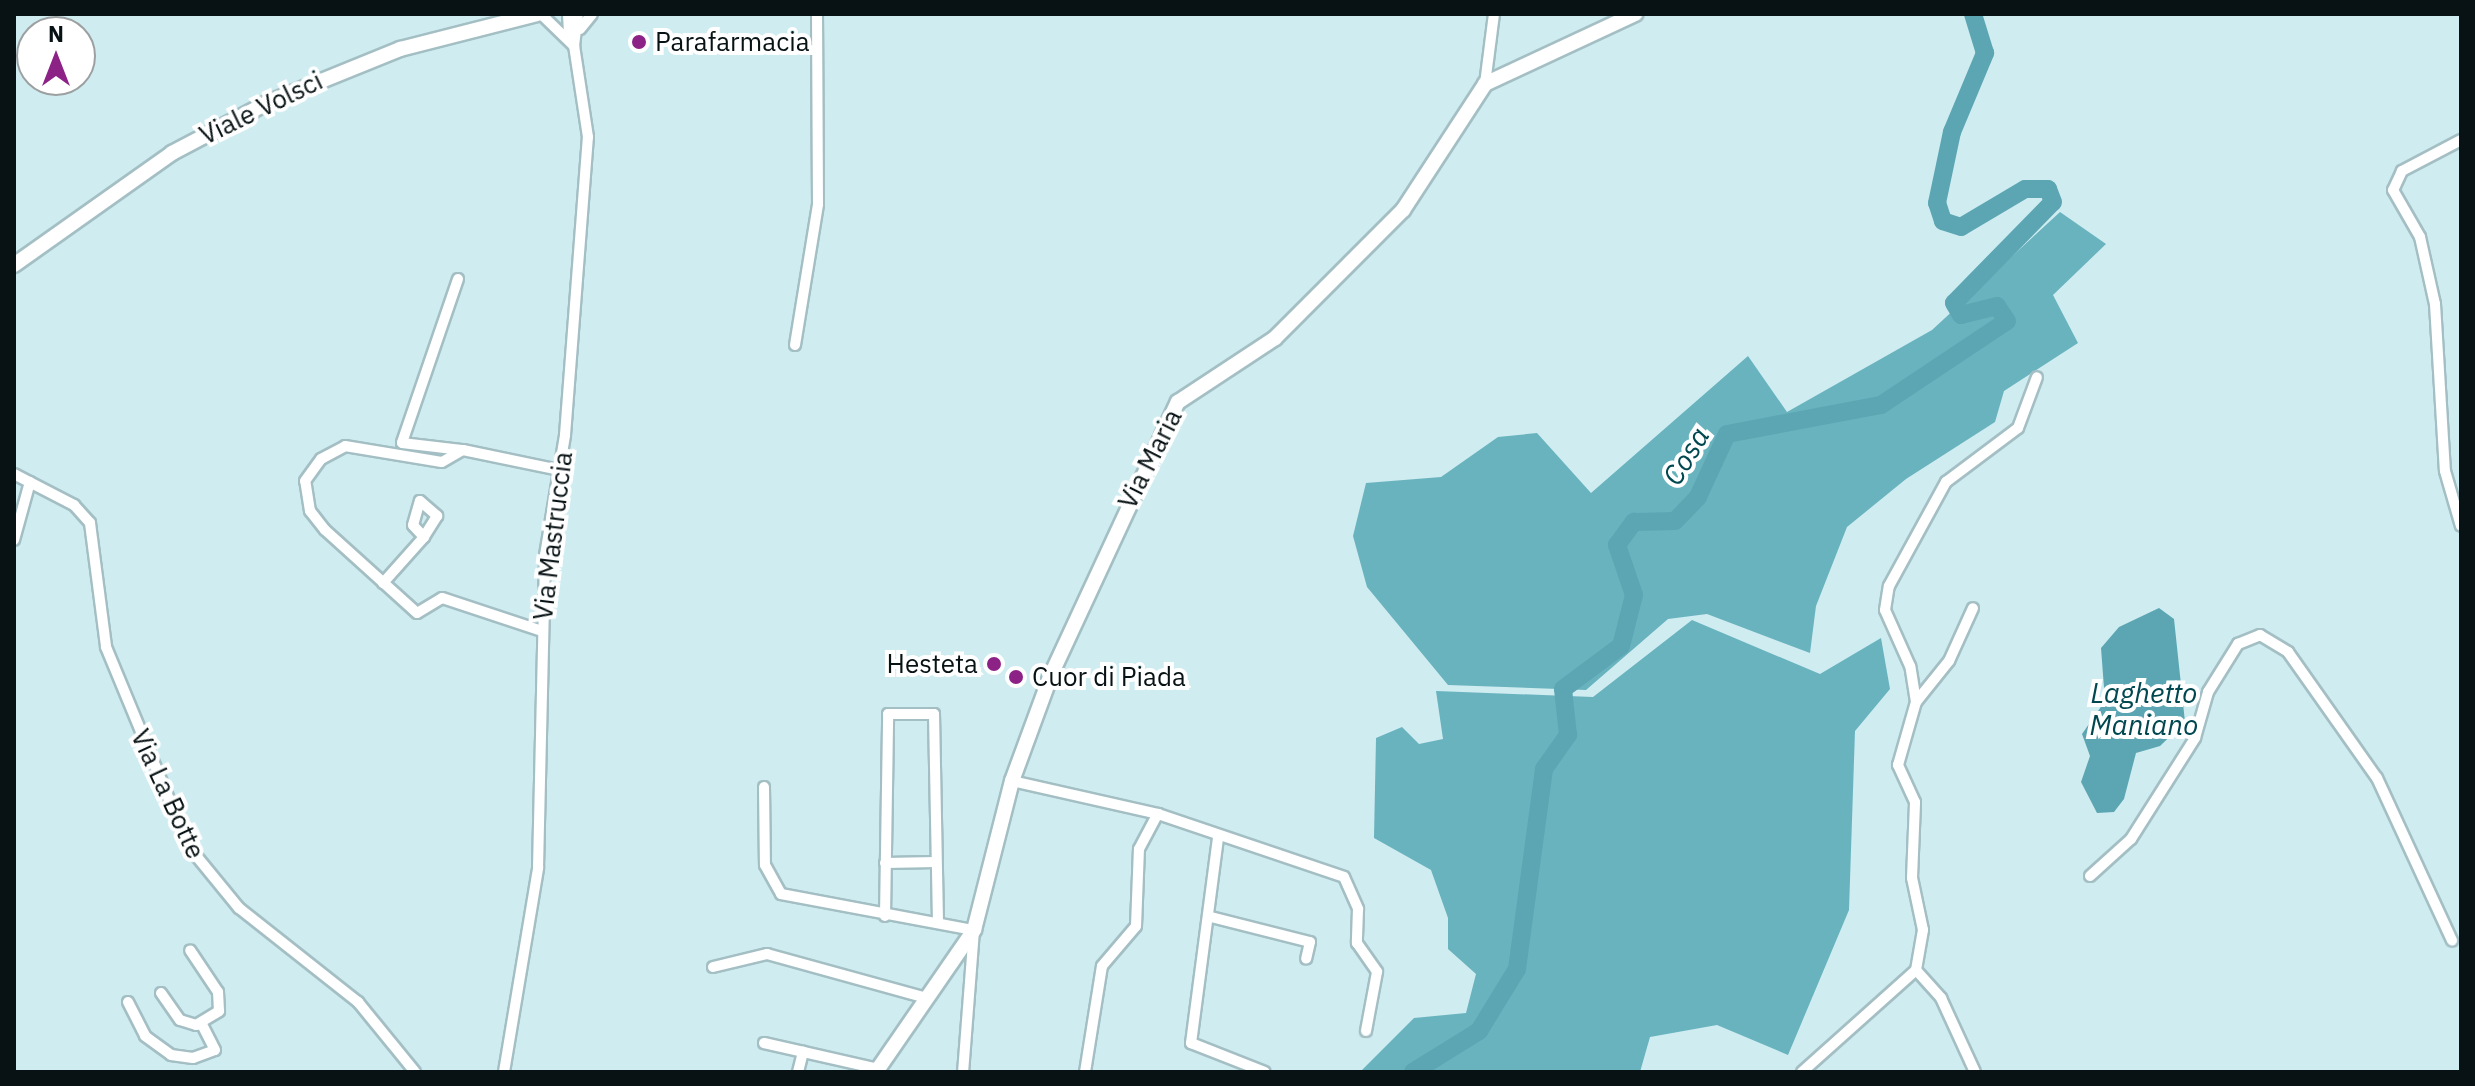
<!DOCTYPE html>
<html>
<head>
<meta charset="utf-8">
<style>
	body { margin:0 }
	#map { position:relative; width:2475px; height:1086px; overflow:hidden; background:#cfecf1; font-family:"IBM Plex Sans",sans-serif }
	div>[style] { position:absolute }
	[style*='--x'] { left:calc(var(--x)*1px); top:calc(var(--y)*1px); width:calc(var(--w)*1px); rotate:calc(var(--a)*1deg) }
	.forest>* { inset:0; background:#69b3bf }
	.water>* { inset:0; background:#5ca6b3 }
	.river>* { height:18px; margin:-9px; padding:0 9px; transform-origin:9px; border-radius:9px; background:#5ca6b3 }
	.roads { filter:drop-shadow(2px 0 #a4bfc4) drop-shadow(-2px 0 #a4bfc4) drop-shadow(0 2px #a4bfc4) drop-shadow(0 -2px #a4bfc4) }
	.street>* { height:10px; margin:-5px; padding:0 5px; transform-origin:5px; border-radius:5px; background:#fff }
	.secondary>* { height:14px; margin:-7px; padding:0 7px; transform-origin:7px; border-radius:7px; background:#fff }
	.dots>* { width:22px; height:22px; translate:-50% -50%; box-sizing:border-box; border:4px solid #fff; border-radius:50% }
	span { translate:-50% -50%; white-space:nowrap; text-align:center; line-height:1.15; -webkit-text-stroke:8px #fff; paint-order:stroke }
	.poi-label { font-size:26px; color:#081214 }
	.left { translate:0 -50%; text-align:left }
	.right { translate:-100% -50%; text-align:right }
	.street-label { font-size:26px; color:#081214 }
	.water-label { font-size:28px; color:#004750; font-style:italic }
	.frame { position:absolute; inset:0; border:16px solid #081214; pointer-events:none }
	.north { position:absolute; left:16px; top:16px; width:80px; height:80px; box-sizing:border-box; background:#fff; border:2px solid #9ca0a1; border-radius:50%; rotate:0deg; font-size:22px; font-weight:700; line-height:32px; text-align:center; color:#081214 }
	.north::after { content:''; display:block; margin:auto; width:28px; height:36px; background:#8c2286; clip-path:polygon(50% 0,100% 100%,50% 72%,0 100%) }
</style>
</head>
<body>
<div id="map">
	<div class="forest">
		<i style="clip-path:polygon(2060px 212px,2106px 244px,2053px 295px,2078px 343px,2004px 391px,1995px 422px,1906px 479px,1847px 527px,1816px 606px,1810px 653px,1707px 614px,1668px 619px,1586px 690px,1448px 685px,1367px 587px,1353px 536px,1366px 483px,1441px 477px,1498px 437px,1537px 433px,1591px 493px,1748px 356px,1787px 412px,1932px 330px)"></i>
		<i style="clip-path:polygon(1692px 620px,1820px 674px,1881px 638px,1890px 689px,1855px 731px,1849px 910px,1788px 1055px,1717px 1025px,1650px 1037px,1640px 1072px,1360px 1072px,1414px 1018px,1466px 1013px,1476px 974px,1448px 949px,1448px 918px,1431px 870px,1374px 838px,1376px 738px,1402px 727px,1419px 744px,1443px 739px,1436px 691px,1593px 697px)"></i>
	</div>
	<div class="water">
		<i style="clip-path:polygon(2159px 608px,2174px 619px,2185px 722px,2160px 746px,2136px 753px,2124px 799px,2114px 812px,2097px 813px,2081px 782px,2090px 756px,2082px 734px,2105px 701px,2101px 648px,2119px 627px)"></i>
	</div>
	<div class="river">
		<i style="--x:1413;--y:1072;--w:78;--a:-31.8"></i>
		<i style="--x:1479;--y:1031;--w:73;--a:-58.5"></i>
		<i style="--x:1517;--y:969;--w:202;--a:-82.3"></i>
		<i style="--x:1544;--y:769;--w:42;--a:-54.8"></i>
		<i style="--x:1568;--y:735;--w:46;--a:-96.2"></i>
		<i style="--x:1563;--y:689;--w:72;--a:-36.6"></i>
		<i style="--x:1621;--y:646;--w:53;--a:-75.7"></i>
		<i style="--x:1634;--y:595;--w:53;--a:-108.8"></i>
		<i style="--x:1617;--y:545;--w:29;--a:-54"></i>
		<i style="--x:1634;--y:522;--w:41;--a:-1.4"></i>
		<i style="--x:1675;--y:521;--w:33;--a:-46"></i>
		<i style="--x:1698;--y:497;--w:69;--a:-65.3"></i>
		<i style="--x:1727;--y:434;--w:157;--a:-10.7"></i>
		<i style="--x:1881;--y:405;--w:151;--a:-33.7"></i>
		<i style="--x:2007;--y:321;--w:18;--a:-124"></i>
		<i style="--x:1997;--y:306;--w:37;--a:166"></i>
		<i style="--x:1961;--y:315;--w:14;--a:-120"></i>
		<i style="--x:1954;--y:303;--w:141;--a:-45.6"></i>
		<i style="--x:2053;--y:202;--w:14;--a:-111"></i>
		<i style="--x:2048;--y:189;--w:23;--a:180"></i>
		<i style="--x:2025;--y:189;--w:74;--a:149.3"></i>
		<i style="--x:1961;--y:227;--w:19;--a:-162"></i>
		<i style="--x:1943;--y:221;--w:19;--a:-108"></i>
		<i style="--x:1937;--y:203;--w:73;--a:-78.1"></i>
		<i style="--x:1952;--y:132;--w:86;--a:-67.3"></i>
		<i style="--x:1985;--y:53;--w:41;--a:-107.1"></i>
	</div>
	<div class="roads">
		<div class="street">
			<i style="--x:568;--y:14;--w:22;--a:87"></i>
			<i style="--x:580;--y:29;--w:19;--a:-51"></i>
			<i style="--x:574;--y:46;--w:32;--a:-83"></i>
			<i style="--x:1485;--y:84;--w:71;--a:-82.7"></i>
			<i style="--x:2461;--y:140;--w:67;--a:152.3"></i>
			<i style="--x:2402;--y:171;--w:21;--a:115"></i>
			<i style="--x:2393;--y:190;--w:54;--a:60.1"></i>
			<i style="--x:2420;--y:237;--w:69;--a:77.4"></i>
			<i style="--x:2435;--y:304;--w:167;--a:86.6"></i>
			<i style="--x:2445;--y:471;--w:57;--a:73.8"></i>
			<i style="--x:458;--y:279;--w:173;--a:108.9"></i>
			<i style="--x:402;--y:443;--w:60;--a:6.7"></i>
			<i style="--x:795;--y:345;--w:143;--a:-80.7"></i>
			<i style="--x:818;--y:204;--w:190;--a:-90.3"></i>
			<i style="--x:14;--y:474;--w:68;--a:27.3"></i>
			<i style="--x:74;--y:505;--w:24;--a:48"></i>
			<i style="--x:90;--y:523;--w:125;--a:82.6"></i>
			<i style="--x:106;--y:647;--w:217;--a:67.5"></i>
			<i style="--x:189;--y:847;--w:79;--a:50.7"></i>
			<i style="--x:239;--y:908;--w:152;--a:38.3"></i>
			<i style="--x:358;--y:1002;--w:90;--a:50.8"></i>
			<i style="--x:14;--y:540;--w:60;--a:-74.6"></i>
			<i style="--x:383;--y:583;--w:62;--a:-48.3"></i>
			<i style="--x:424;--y:537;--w:16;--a:-133"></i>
			<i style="--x:413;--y:525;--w:25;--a:-74"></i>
			<i style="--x:420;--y:501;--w:23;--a:41"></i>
			<i style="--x:437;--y:516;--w:25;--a:122"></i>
			<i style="--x:542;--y:631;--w:105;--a:-161.7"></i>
			<i style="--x:442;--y:598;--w:29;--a:149"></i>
			<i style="--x:417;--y:613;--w:124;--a:-137.9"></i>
			<i style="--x:325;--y:530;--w:24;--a:-128"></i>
			<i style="--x:310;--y:511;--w:30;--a:-99"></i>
			<i style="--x:305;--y:481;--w:27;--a:-54"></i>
			<i style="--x:321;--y:459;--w:27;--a:-28"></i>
			<i style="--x:345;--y:446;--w:98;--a:9.4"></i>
			<i style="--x:442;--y:462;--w:24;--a:-30"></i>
			<i style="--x:463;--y:450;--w:99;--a:11.7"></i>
			<i style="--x:1916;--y:702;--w:53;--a:-51.2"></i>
			<i style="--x:1949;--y:661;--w:58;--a:-65.6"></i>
			<i style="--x:1012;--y:781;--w:150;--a:12.7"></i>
			<i style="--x:764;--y:787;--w:78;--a:89.3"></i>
			<i style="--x:765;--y:865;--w:33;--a:61"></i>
			<i style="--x:781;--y:894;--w:196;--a:10.6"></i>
			<i style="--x:974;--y:930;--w:142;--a:94.4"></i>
			<i style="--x:1218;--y:838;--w:207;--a:97.5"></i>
			<i style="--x:1191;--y:1043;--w:79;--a:21.4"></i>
			<i style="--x:885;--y:863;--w:51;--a:-1.1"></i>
			<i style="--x:2090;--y:876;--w:55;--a:-42.1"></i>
			<i style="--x:2131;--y:839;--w:120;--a:-57.6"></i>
			<i style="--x:2195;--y:738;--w:48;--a:-74.2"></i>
			<i style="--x:2208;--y:692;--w:57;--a:-58"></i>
			<i style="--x:2238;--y:644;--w:24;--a:-22"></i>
			<i style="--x:2260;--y:635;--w:33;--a:31"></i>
			<i style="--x:2288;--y:652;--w:154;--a:54.8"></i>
			<i style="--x:2377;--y:778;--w:179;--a:65.2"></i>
			<i style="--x:885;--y:916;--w:202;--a:-89.1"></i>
			<i style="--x:888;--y:714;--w:46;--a:0"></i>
			<i style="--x:934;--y:714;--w:208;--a:88.9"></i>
			<i style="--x:1211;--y:917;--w:102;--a:14.2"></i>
			<i style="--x:1310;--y:942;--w:17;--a:103"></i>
			<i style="--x:713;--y:967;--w:56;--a:-13.5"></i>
			<i style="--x:767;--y:954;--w:166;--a:15.4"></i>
			<i style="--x:1916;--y:970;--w:41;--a:-80.1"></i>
			<i style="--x:1923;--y:930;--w:53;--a:-101.9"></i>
			<i style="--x:1912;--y:878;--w:76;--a:-87.7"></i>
			<i style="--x:1915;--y:802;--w:41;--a:-114.7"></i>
			<i style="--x:1898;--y:765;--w:66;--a:-74.1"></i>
			<i style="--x:1916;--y:702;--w:36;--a:-99"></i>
			<i style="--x:1910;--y:666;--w:61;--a:-114.1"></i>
			<i style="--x:1885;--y:610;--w:24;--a:-81"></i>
			<i style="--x:1889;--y:586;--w:119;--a:-61.3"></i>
			<i style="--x:1946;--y:482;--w:90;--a:-36.9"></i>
			<i style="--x:2018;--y:428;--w:54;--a:-69.6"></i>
			<i style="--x:161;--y:993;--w:33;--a:55"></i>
			<i style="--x:180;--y:1020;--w:17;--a:17"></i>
			<i style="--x:196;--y:1025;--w:27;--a:-31"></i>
			<i style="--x:219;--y:1011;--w:19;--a:-93"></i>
			<i style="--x:218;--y:992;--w:50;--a:-123.7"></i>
			<i style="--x:128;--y:1002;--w:38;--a:63"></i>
			<i style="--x:145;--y:1036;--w:32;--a:36"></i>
			<i style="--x:171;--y:1055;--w:22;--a:8"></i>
			<i style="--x:193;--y:1058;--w:23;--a:-20"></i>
			<i style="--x:215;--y:1050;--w:31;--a:-117"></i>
			<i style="--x:764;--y:1043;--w:117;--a:12.8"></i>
			<i style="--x:504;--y:1072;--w:207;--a:-80.5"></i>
			<i style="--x:538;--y:868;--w:313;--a:-88.7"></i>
			<i style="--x:545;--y:555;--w:122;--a:-80.5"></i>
			<i style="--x:565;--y:435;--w:299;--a:-85.6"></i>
			<i style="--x:588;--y:137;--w:92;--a:-98.7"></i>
			<i style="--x:574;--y:46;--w:46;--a:-135.9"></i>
			<i style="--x:798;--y:1072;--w:21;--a:-76"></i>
			<i style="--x:1085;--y:1072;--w:107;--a:-80.9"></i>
			<i style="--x:1102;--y:966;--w:52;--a:-49.6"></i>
			<i style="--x:1136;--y:926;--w:77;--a:-87.8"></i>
			<i style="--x:1139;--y:849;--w:40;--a:-62"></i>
			<i style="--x:1158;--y:814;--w:196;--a:18.7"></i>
			<i style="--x:1344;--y:877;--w:35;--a:66"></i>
			<i style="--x:1358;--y:909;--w:34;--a:92"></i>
			<i style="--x:1357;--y:943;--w:35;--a:55"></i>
			<i style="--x:1377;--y:972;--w:60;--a:100.6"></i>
			<i style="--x:1802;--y:1072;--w:153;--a:-41.8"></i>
			<i style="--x:1916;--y:970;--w:38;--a:48"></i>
			<i style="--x:1941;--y:998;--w:81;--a:65.3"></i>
		</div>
		<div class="secondary">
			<i style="--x:14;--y:265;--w:194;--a:-35.3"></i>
			<i style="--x:172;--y:153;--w:107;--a:-27.8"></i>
			<i style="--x:267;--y:103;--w:144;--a:-22.1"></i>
			<i style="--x:400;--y:49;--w:141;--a:-14.3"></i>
			<i style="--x:876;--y:1072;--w:173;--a:-55.4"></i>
			<i style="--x:974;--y:930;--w:154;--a:-75.7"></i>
			<i style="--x:1012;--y:781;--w:113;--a:-69.8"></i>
			<i style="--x:1051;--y:675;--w:301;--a:-65.1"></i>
			<i style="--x:1178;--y:402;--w:116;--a:-33.4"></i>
			<i style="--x:1275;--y:338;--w:181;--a:-45"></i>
			<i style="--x:1403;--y:210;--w:150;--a:-56.9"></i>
			<i style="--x:1485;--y:84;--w:166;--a:-25"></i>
		</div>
	</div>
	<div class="dots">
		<i style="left:639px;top:42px;background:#8c2286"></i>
		<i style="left:994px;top:664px;background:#8c2286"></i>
		<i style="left:1016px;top:677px;background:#8c2286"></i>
	</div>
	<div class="poi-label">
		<span class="left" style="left:655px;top:42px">Parafarmacia</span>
		<span class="right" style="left:978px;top:664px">Hesteta</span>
		<span class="left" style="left:1032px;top:677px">Cuor di Piada</span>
	</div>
	<div class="street-label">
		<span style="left:261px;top:108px;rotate:-26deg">Viale Volsci</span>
		<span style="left:1150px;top:459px;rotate:-63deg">Via Maria</span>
		<span style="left:553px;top:536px;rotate:-83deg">Via Mastruccia</span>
		<span style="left:168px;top:794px;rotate:65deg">Via La Botte</span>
	</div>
	<div class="water-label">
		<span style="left:1686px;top:456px;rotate:-59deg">Cosa</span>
		<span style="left:2144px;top:709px">Laghetto<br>Maniano</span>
	</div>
	<div class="frame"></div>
	<div class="north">N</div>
</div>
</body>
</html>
